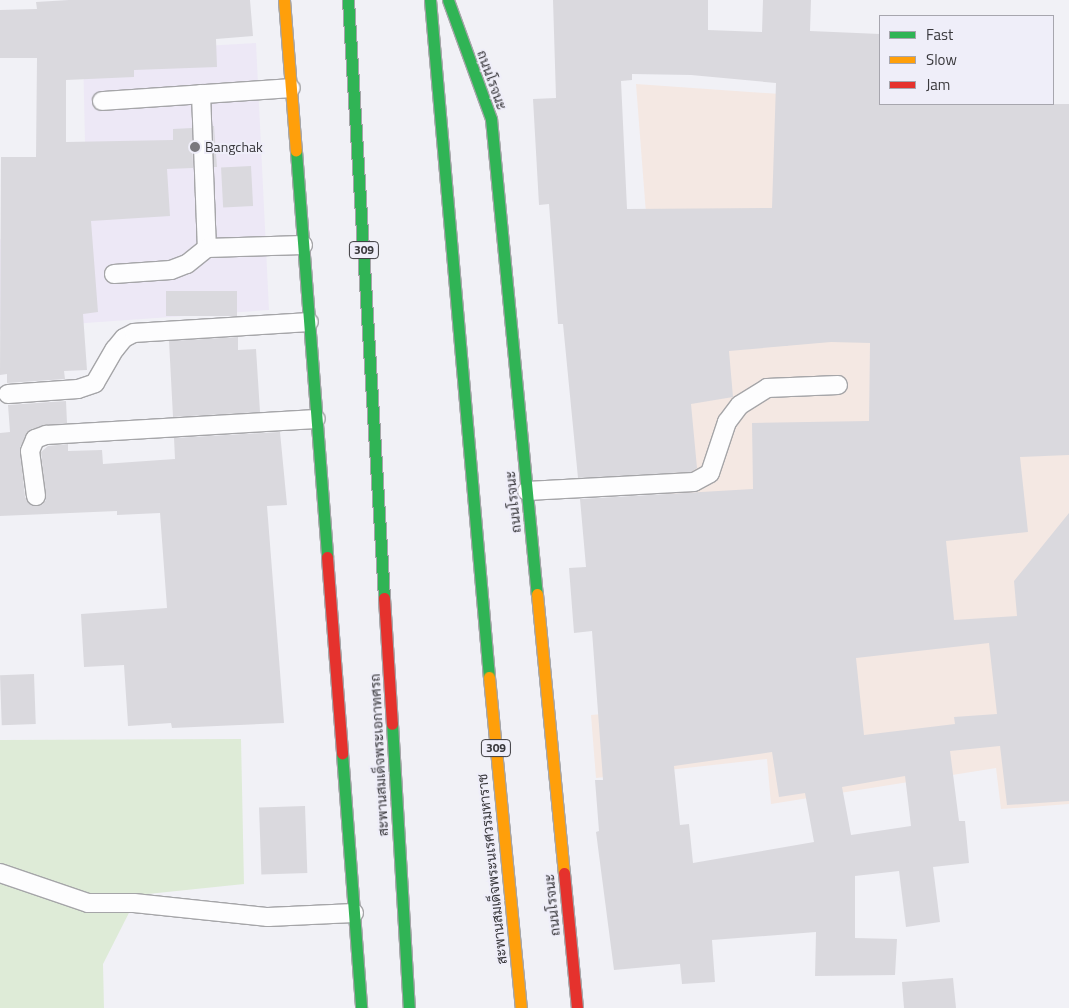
<!DOCTYPE html>
<html>
<head>
<meta charset="utf-8">
<style>
	body { margin:0 }
	#map { position:relative; width:1069px; height:1008px; overflow:hidden; background:#f1f1f6; font-family:"Titillium Web",Sarabun,sans-serif }
	div>[style] { position:absolute }
	[style*='--x'] { left:calc(var(--x)*1px); top:calc(var(--y)*1px); width:calc(var(--w)*1px); rotate:calc(var(--a)*1deg) }
	.commercial>* { inset:0; background:#ede8f6 }
	.industrial>* { inset:0; background:#f4e8e3 }
	.green>* { inset:0; background:#deebd7 }
	.building>* { inset:0; background:#dad9de; transform-origin:0 0 }
	.roads { filter:drop-shadow(1px 0 #a5a5a8) drop-shadow(-1px 0 #a5a5a8) drop-shadow(0 1px #a5a5a8) drop-shadow(0 -1px #a5a5a8) }
	.lane>* { height:18px; margin:-9px; padding:0 9px; transform-origin:9px; border-radius:9px; background:#fdfdfe }
	.fast>* { height:11px; margin:-5.5px; padding:0 5.5px; transform-origin:5.5px; border-radius:5.5px; background:#30b455 }
	.slow>* { height:11px; margin:-5.5px; padding:0 5.5px; transform-origin:5.5px; border-radius:5.5px; background:#ff9f0a }
	.jam>* { height:11px; margin:-5.5px; padding:0 5.5px; transform-origin:5.5px; border-radius:5.5px; background:#e5322d }
	.dots>* { width:14px; height:14px; translate:-50% -50%; box-sizing:border-box; border:2px solid #efeef9; border-radius:50% }
	span { translate:-50% -50%; white-space:nowrap; text-align:center; line-height:1.15; -webkit-text-stroke:4px #efeef9; paint-order:stroke }
	.shield-label span { padding:1px 4px; background:#efeef9; border:1px solid; border-radius:4px; -webkit-text-stroke-width:0 }
	.shield-label { font-size:12px; color:#3a393d; font-weight:700 }
	.street-label { font-size:14px; color:#3a393d }
	.poi-label { font-size:14px; color:#3a393d }
	.left { translate:0 -50%; text-align:left }
	.legend { position:absolute; left:879px; top:15px; width:175px; height:90px; box-sizing:border-box; background:#efeef9; border:1px solid #a7a6ae; margin:0; padding:6px 9px; list-style:none; font-size:15px; color:#3a393d }
	.legend li { display:flex; align-items:center; gap:10px; height:25px }
	.legend b { width:25px; border:1px solid #a7a6ae }
</style>
</head>
<body>
<div id="map">
	<div class="commercial">
		<i style="clip-path:polygon(256px 43px,269px 310px,0 329px,0 239px,87px 232px,83px 53px)"></i>
	</div>
	<div class="industrial">
		<i style="clip-path:polygon(636px 84px,880px 101px,880px 104px,1069px 114px,1069px 804px,1001px 809px,996px 768px,771px 804px,767px 759px,596px 778px,591px 715px,684px 707px)"></i>
	</div>
	<div class="green">
		<i style="clip-path:polygon(241px 739px,244px 884px,138px 895px,103px 964px,104px 1008px,0 1008px,0 740px)"></i>
	</div>
	<div class="building">
		<i style="clip-path:polygon(69px 0,250px 0,253px 36px,216px 39px,217px 67px,134px 70px,134px 77px,66px 80px,66px 142px,173px 140px,173px 129px,192px 128px,193px 168px,167px 169px,170px 216px,91px 221px,98px 312px,83px 314px,87px 370px,64px 371px,65px 379px,7px 383px,7px 374px,0 375px,1px 157px,36px 157px,37px 58px,0 58px,0 10px,37px 9px,36px 2px)"></i>
		<i style="clip-path:polygon(evenodd,553px 0,708px 0,708px 30px,762px 32px,763px 0,811px 0,810px 31px,880px 34px,880px 104px,1069px 104px,1069px 455px,1020px 457px,1028px 532px,946px 541px,954px 620px,1017px 616px,1014px 581px,1069px 513px,1069px 801px,1007px 805px,1000px 746px,950px 751px,959px 821px,965px 821px,969px 863px,933px 867px,940px 922px,906px 927px,899px 871px,855px 876px,855px 938px,897px 939px,895px 975px,815px 976px,816px 932px,712px 940px,715px 982px,682px 984px,680px 964px,614px 970px,596px 832px,599px 831px,595px 780px,603px 780px,592px 631px,574px 633px,569px 568px,586px 567px,580px 499px,753px 489px,752px 423px,869px 421px,870px 343px,831px 342px,729px 351px,733px 397px,691px 404px,697px 468px,691px 472px,578px 478px,563px 324px,558px 324px,549px 204px,539px 205px,533px 99px,556px 98px,553px 0,632px 74px,691px 75px,776px 83px,772px 208px,627px 209px,621px 81px,632px 80px,632px 74px,553px 0,989px 643px,997px 714px,954px 717px,955px 724px,864px 735px,856px 658px,989px 643px,553px 0,772px 752px,779px 797px,805px 793px,814px 842px,693px 863px,689px 824px,680px 825px,674px 766px,772px 752px,553px 0,905px 776px,911px 826px,851px 835px,842px 787px,905px 776px)"></i>
		<i style="clip-path:polygon(213px 126px,214px 126px,217px 167px,214px 167px)"></i>
		<i style="left:251px;top:166px;width:40px;height:30px;rotate:87deg"></i>
		<i style="left:237px;top:291px;width:25px;height:71px;rotate:90deg"></i>
		<i style="clip-path:polygon(238px 337px,238px 350px,256px 349px,260px 412px,173px 417px,169px 341px)"></i>
		<i style="clip-path:polygon(66px 401px,67px 423px,31px 429px,20px 447px,25px 497px,32px 506px,42px 505px,46px 500px,41px 452px,48px 446px,68px 444px,68px 451px,102px 450px,103px 464px,175px 459px,174px 438px,280px 432px,287px 505px,267px 506px,284px 723px,172px 728px,171px 723px,128px 726px,124px 665px,84px 667px,81px 614px,167px 608px,160px 513px,117px 515px,117px 511px,0 516px,0 433px,10px 432px,8px 405px)"></i>
		<i style="left:34px;top:674px;width:50px;height:34px;rotate:88deg"></i>
		<i style="left:305px;top:806px;width:67px;height:46px;rotate:88deg"></i>
		<i style="clip-path:polygon(953px 978px,956px 1008px,904px 1008px,902px 982px)"></i>
	</div>
	<div class="roads">
		<div class="lane">
			<i style="--x:201;--y:94;--w:154;--a:87.8"></i>
			<i style="--x:207;--y:248;--w:96;--a:-1.8"></i>
			<i style="--x:102;--y:101;--w:189;--a:-3.9"></i>
			<i style="--x:114;--y:274;--w:57;--a:-4"></i>
			<i style="--x:171;--y:270;--w:17;--a:-21"></i>
			<i style="--x:187;--y:264;--w:26;--a:-39"></i>
			<i style="--x:8;--y:394;--w:70;--a:-4.1"></i>
			<i style="--x:78;--y:389;--w:18;--a:-19"></i>
			<i style="--x:95;--y:383;--w:39;--a:-60"></i>
			<i style="--x:115;--y:349;--w:14;--a:-51"></i>
			<i style="--x:124;--y:338;--w:11;--a:-27"></i>
			<i style="--x:134;--y:333;--w:175;--a:-3.6"></i>
			<i style="--x:527;--y:491;--w:167;--a:-3.1"></i>
			<i style="--x:694;--y:482;--w:18;--a:-29"></i>
			<i style="--x:710;--y:473;--w:54;--a:-71.6"></i>
			<i style="--x:727;--y:422;--w:21;--a:-53"></i>
			<i style="--x:740;--y:405;--w:32;--a:-32"></i>
			<i style="--x:767;--y:388;--w:71;--a:-2.4"></i>
			<i style="--x:36;--y:496;--w:45;--a:-97.6"></i>
			<i style="--x:30;--y:451;--w:13;--a:-67"></i>
			<i style="--x:35;--y:439;--w:12;--a:-20"></i>
			<i style="--x:46;--y:435;--w:270;--a:-3.4"></i>
			<i style="--x:0;--y:873;--w:93;--a:18.8"></i>
			<i style="--x:88;--y:903;--w:46;--a:0"></i>
			<i style="--x:134;--y:903;--w:135;--a:6"></i>
			<i style="--x:268;--y:917;--w:86;--a:-2.7"></i>
		</div>
		<div class="fast">
			<i style="--x:348;--y:0;--w:599;--a:86.55"></i>
			<i style="--x:430;--y:0;--w:680;--a:85.02"></i>
			<i style="--x:448;--y:0;--w:127;--a:70.1"></i>
			<i style="--x:491;--y:119;--w:477;--a:84.5"></i>
			<i style="--x:296;--y:151;--w:407;--a:85.6"></i>
			<i style="--x:392;--y:724;--w:285;--a:86.6"></i>
			<i style="--x:342;--y:753;--w:256;--a:85.7"></i>
		</div>
		<div class="slow">
			<i style="--x:284;--y:0;--w:151;--a:85.5"></i>
			<i style="--x:537;--y:594;--w:280;--a:84.5"></i>
			<i style="--x:489;--y:677;--w:333;--a:84.5"></i>
		</div>
		<div class="jam">
			<i style="--x:327;--y:557;--w:197;--a:85.6"></i>
			<i style="--x:384;--y:598;--w:126;--a:86.4"></i>
			<i style="--x:564;--y:873;--w:136;--a:84.5"></i>
		</div>
	</div>
	<div class="dots">
		<i style="left:195px;top:147px;background:#7a797e"></i>
	</div>
	<div class="shield-label">
		<span style="left:364px;top:250px">309</span>
		<span style="left:496px;top:748px">309</span>
	</div>
	<div class="street-label">
		<span style="left:492px;top:80px;rotate:70deg">ถนนโรจนะ</span>
		<span style="left:513px;top:502px;rotate:-96deg">ถนนโรจนะ</span>
		<span style="left:379px;top:755px;rotate:-93deg">สะพานสมเด็จพระเอกาทศรถ</span>
		<span style="left:492px;top:869px;rotate:-96deg">สะพานสมเด็จพระนเรศวรมหาราช</span>
		<span style="left:552px;top:905px;rotate:-96deg">ถนนโรจนะ</span>
	</div>
	<div class="poi-label">
		<span class="left" style="left:205px;top:147px">Bangchak</span>
	</div>
	<ul class="legend">
	<li><b style="height:6px;background:#30b455"></b>Fast</li>
	<li><b style="height:6px;background:#ff9f0a"></b>Slow</li>
	<li><b style="height:6px;background:#e5322d"></b>Jam</li>
	</ul>
</div>
</body>
</html>
